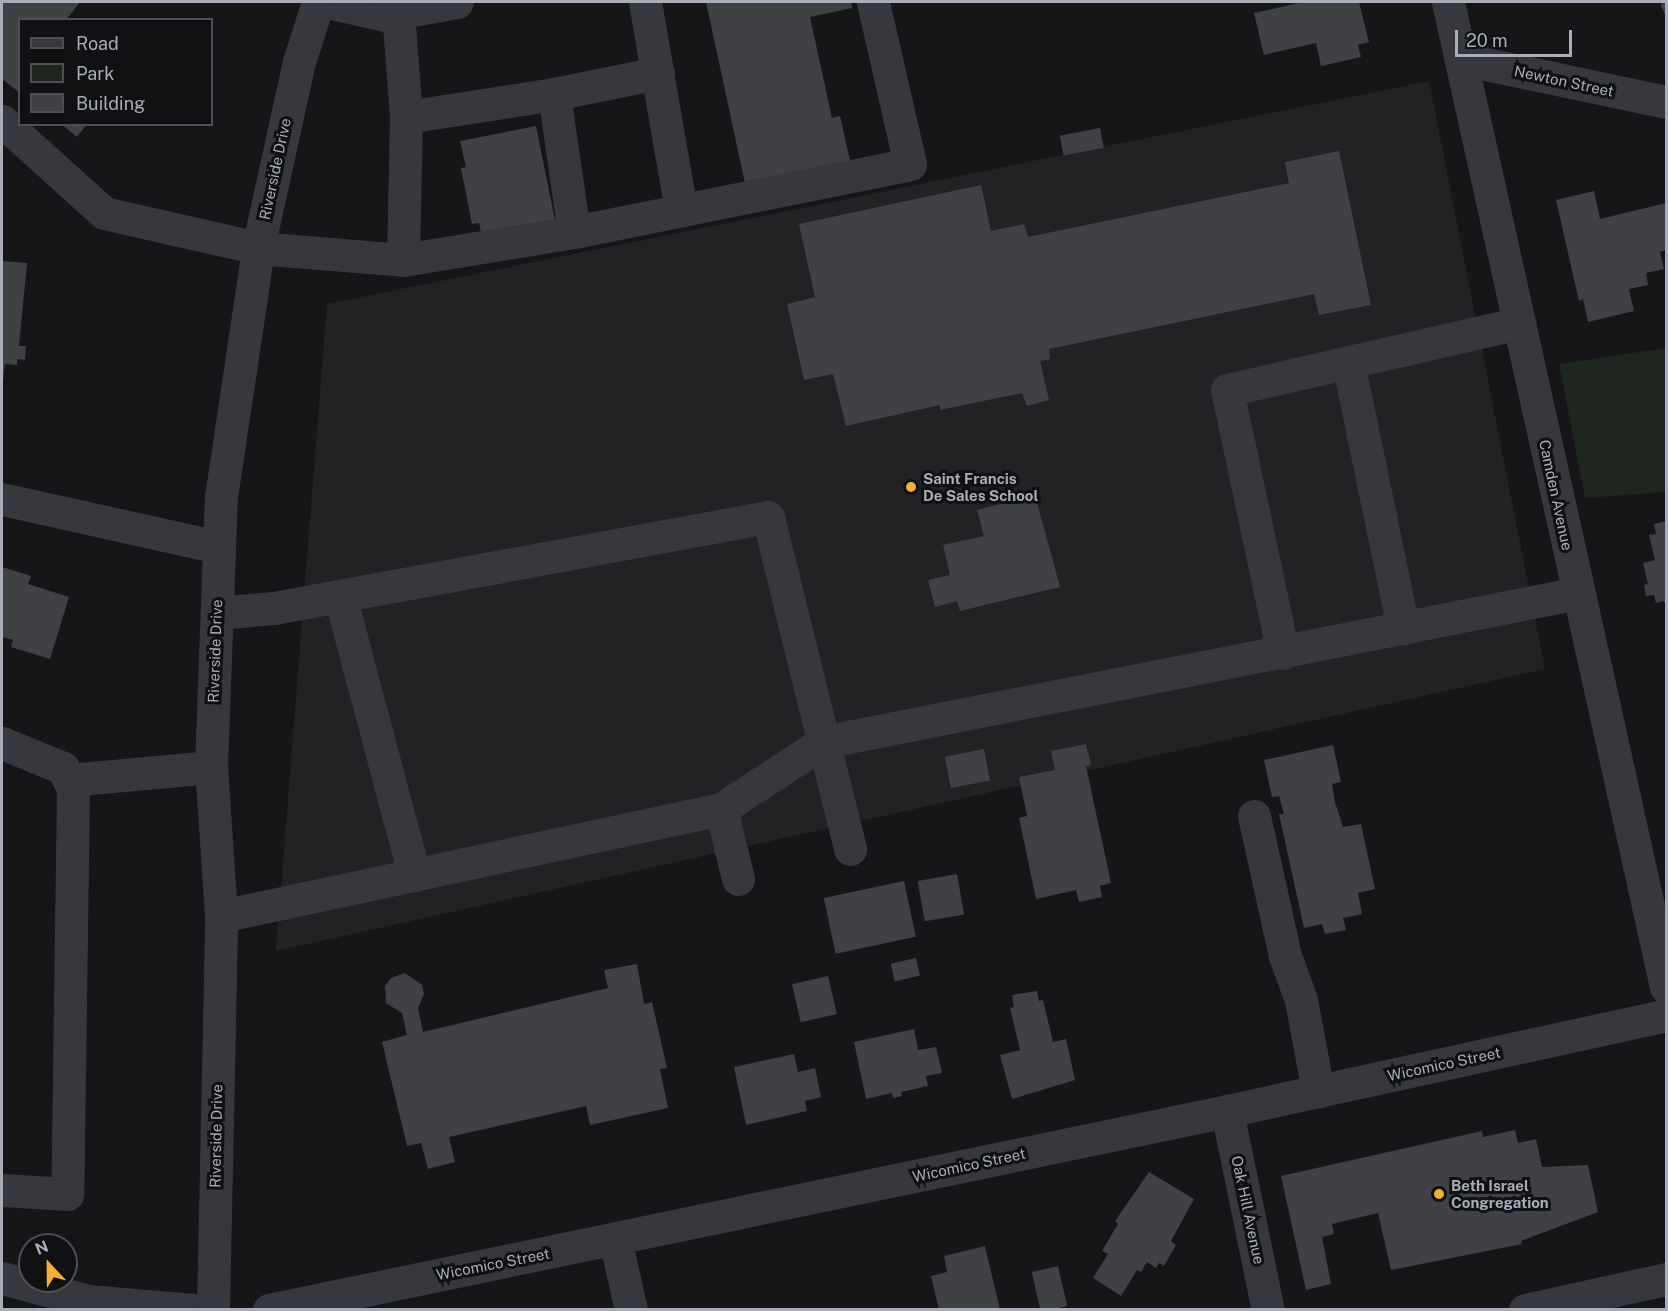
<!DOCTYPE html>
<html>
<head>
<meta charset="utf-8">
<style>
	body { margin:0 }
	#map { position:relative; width:1668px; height:1311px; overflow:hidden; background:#161618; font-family:"Public Sans",sans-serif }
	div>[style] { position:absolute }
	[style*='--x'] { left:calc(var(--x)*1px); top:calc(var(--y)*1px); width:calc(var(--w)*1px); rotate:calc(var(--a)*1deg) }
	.built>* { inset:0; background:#222225 }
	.green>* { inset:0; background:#1e261f }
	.building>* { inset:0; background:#404145; transform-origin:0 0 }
	.minor>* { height:33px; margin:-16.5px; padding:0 16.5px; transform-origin:16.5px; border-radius:16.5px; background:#37383d }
	.dots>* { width:16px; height:16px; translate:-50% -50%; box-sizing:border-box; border:3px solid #111113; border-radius:50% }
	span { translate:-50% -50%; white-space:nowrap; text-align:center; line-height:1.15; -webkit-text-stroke:6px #111113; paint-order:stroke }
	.street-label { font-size:15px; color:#a8adb8 }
	.poi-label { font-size:15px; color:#a8adb8; font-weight:700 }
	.left { translate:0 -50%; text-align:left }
	.frame { position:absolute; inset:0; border:3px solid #a8adb8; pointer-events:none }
	.legend { position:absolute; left:18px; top:18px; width:195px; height:108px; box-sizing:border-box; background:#111113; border:2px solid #4d4f55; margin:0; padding:8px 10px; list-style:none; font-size:18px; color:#a8adb8 }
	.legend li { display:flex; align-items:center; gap:12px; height:30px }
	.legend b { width:30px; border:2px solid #4d4f55 }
	.north { position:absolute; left:18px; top:1233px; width:60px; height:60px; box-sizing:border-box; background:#111113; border:2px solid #4d4f55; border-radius:50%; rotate:338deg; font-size:16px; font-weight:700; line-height:24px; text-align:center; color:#a8adb8 }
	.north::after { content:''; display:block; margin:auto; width:21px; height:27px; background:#f2b134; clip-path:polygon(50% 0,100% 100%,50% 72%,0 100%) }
	.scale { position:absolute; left:1455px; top:30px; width:117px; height:27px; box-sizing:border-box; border:3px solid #a8adb8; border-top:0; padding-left:8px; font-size:18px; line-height:21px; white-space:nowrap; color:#a8adb8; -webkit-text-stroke:4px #111113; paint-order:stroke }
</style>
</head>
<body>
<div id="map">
	<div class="built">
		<i style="clip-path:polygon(1429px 81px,1545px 669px,276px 951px,327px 304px)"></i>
	</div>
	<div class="green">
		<i style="clip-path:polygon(1666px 348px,1666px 492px,1585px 498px,1559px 364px)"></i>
	</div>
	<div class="building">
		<i style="clip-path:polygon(2px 2px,80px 2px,66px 20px,20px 20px,20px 93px,2px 79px)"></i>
		<i style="clip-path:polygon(706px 2px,851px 2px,852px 8px,810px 17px,832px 118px,840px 116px,851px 165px,746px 188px)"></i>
		<i style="clip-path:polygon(1303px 2px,1359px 2px,1369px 42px,1358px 45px,1361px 57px,1321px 66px,1316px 43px,1264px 55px,1254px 13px)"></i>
		<i style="clip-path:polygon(1662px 2px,1666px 2px,1666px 16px,1661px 6px)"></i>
		<i style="clip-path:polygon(61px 124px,87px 124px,77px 137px)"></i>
		<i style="clip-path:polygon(536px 126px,557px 230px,484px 245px,479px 223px,472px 224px,461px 168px,466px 167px,460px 141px)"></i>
		<i style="left:1100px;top:128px;width:20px;height:41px;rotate:79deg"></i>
		<i style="clip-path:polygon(1339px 151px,1371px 305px,1319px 315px,1314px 294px,1049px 349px,1050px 359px,1040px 361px,1049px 400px,1027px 406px,1022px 393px,940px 410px,940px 405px,846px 426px,833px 374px,804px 380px,787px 304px,815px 297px,799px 224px,981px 185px,991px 231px,1024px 224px,1028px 237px,1289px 183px,1285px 162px)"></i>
		<i style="clip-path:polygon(1594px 191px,1600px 219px,1666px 203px,1666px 250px,1660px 252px,1664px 269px,1646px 273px,1648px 285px,1629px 289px,1634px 311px,1588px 322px,1583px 299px,1579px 301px,1556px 200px)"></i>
		<i style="clip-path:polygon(2px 261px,27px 263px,19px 346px,26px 346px,25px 360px,17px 359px,17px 365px,5px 364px,3px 381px)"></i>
		<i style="clip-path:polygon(1035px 495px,1060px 587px,960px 611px,957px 601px,935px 607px,928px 580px,950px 575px,943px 545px,984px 536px,977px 510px)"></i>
		<i style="clip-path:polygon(1666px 521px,1666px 606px,1664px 601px,1656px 603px,1654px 595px,1646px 596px,1644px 585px,1648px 584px,1643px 563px,1655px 560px,1649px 535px,1656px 534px,1654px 524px)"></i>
		<i style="clip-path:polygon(2px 567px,31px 576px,28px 584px,69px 597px,50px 659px,11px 647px,13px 640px,2px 637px)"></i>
		<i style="clip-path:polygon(1086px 744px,1091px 765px,1086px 766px,1111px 883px,1100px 886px,1102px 897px,1079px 902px,1076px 890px,1036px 899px,1019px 818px,1027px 816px,1019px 777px,1055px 770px,1051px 751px)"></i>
		<i style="clip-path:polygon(1333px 745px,1341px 782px,1332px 784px,1335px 802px,1343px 827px,1361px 824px,1375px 889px,1358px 893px,1362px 914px,1343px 918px,1346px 930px,1325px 934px,1322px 924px,1304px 928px,1279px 814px,1284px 814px,1279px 796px,1272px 797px,1264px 760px)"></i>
		<i style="left:984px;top:749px;width:32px;height:40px;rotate:79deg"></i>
		<i style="left:957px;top:874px;width:41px;height:40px;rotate:80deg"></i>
		<i style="left:904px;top:881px;width:57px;height:82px;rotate:78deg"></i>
		<i style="left:916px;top:958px;width:18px;height:26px;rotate:77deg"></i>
		<i style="clip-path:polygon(637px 964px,644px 1004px,652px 1002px,667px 1068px,660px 1069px,668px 1108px,590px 1125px,586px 1106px,449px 1137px,455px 1162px,428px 1169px,421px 1143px,407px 1146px,382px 1042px,407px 1035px,402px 1013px,386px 1003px,385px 986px,391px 978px,405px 973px,422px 985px,424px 994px,418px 1008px,423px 1032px,608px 988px,604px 970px)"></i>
		<i style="left:828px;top:976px;width:39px;height:37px;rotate:77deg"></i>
		<i style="clip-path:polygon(1037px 991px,1039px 1001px,1043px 1000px,1053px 1042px,1066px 1039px,1075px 1080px,1012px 1099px,1000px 1055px,1020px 1050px,1010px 1008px,1014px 1007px,1012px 995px)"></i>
		<i style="clip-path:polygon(914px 1029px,918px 1050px,936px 1047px,942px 1073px,926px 1076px,928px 1086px,901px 1092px,902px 1096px,893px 1098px,892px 1093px,866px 1099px,854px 1042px)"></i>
		<i style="clip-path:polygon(794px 1054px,798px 1072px,815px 1068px,821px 1097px,805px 1101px,807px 1111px,746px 1125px,734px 1067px)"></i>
		<i style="clip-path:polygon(1515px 1130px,1518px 1143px,1536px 1139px,1542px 1167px,1588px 1165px,1598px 1212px,1521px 1241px,1522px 1244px,1391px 1270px,1378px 1213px,1332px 1224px,1334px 1234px,1322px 1237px,1331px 1284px,1306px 1290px,1281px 1176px,1482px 1131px,1483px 1137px)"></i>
		<i style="clip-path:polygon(1149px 1172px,1194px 1199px,1171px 1241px,1176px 1245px,1164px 1266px,1159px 1263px,1156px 1268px,1147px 1262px,1141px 1272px,1137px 1270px,1121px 1296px,1093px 1278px,1108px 1254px,1102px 1251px,1118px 1224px,1115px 1221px)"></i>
		<i style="clip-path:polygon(985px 1246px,1000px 1310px,939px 1310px,931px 1276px,947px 1272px,944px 1256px)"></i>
		<i style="left:1058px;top:1266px;width:41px;height:27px;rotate:77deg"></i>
	</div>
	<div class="minor">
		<i style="--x:327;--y:2;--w:59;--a:12.6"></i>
		<i style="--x:385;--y:15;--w:73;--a:-10.2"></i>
		<i style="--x:645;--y:2;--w:211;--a:80.2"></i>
		<i style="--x:1448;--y:2;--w:1009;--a:77.52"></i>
		<i style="--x:398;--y:12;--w:105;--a:85.6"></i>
		<i style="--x:406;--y:117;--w:150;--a:-8.8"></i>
		<i style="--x:554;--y:94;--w:139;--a:81.8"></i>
		<i style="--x:574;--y:232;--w:343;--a:-11.4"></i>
		<i style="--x:910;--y:164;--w:166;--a:-102.9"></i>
		<i style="--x:1462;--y:59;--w:208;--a:11.9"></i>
		<i style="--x:554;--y:94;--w:106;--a:-11.4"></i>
		<i style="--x:2;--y:121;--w:137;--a:42"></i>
		<i style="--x:104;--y:213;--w:158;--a:12.8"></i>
		<i style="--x:258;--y:248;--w:145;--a:4.7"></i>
		<i style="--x:403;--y:260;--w:143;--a:-88.8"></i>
		<i style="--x:403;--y:260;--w:173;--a:-9.3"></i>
		<i style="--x:1348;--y:362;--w:272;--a:78.3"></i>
		<i style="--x:2;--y:499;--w:222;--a:12.5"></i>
		<i style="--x:340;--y:596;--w:289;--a:75.1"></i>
		<i style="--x:217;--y:613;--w:57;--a:-5"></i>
		<i style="--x:274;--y:608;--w:502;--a:-10.44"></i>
		<i style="--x:768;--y:517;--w:342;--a:76.1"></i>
		<i style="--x:1283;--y:653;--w:269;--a:-102"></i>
		<i style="--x:1227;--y:390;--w:300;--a:-12.9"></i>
		<i style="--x:2;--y:743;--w:66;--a:22.3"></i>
		<i style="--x:63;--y:768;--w:23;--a:65"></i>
		<i style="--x:73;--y:789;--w:405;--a:90.8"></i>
		<i style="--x:67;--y:1194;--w:65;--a:-176.5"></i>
		<i style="--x:69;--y:780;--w:143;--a:-5.2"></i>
		<i style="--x:721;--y:809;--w:72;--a:76.3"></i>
		<i style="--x:1254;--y:816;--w:143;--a:77.5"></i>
		<i style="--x:1285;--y:956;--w:47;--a:70"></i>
		<i style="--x:1301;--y:1000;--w:93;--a:79.4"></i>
		<i style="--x:221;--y:916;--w:511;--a:-12.08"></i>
		<i style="--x:721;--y:809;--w:122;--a:-33.3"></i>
		<i style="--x:823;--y:742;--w:770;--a:-11.16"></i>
		<i style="--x:1227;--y:1111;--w:203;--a:78.4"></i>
		<i style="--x:615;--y:1239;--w:73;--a:77.3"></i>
		<i style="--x:2;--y:1278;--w:89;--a:15"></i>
		<i style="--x:88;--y:1301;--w:105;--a:4.9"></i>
		<i style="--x:213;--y:1310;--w:394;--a:-88.8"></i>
		<i style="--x:221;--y:916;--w:149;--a:-93.8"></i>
		<i style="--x:211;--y:767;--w:270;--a:-87.9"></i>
		<i style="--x:221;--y:497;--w:252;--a:-81.5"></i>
		<i style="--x:258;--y:248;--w:190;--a:-77.6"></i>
		<i style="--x:299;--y:62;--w:63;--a:-72.4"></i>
		<i style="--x:269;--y:1310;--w:978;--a:-11.73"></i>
		<i style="--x:1227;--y:1111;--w:449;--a:-12.3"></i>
		<i style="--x:1525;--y:1310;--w:144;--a:-12.4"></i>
	</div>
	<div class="dots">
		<i style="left:911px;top:487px;background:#f2b134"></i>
		<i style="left:1439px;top:1194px;background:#f2b134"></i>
	</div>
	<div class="street-label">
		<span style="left:1564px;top:81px;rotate:12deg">Newton Street</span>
		<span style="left:275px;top:169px;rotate:-78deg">Riverside Drive</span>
		<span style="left:1556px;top:495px;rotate:78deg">Camden Avenue</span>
		<span style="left:215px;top:651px;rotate:-88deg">Riverside Drive</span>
		<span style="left:1444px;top:1064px;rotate:-12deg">Wicomico Street</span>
		<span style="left:216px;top:1136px;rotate:-89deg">Riverside Drive</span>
		<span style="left:969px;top:1165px;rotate:-12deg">Wicomico Street</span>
		<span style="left:1248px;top:1210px;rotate:78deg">Oak Hill Avenue</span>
		<span style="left:493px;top:1264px;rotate:-11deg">Wicomico Street</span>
	</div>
	<div class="poi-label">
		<span class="left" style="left:923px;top:487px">Saint Francis<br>De Sales School</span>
		<span class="left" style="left:1451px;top:1194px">Beth Israel<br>Congregation</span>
	</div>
	<div class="frame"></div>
	<ul class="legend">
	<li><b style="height:8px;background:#37383d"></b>Road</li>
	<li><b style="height:16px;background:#1e261f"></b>Park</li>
	<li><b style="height:16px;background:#404145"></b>Building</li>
	</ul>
	<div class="north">N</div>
	<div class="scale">20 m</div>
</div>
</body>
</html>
